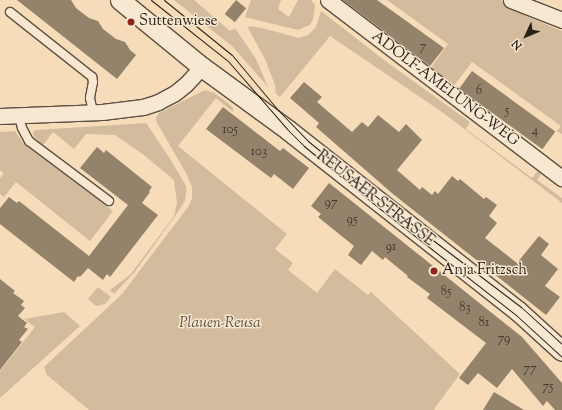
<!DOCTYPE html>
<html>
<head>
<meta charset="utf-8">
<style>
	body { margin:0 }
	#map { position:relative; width:562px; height:410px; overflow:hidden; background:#f6dcb8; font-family:"Sorts Mill Goudy",serif }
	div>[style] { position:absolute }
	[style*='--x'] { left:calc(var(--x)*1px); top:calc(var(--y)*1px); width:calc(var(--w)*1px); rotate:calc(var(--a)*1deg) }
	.green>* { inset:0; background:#d3bc9d }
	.building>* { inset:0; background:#94826b; transform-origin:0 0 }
	.roads { filter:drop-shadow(1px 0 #5c4f40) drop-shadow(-1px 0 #5c4f40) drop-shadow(0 1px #5c4f40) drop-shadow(0 -1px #5c4f40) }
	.service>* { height:8px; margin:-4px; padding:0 4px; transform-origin:4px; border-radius:4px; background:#f9e8d1 }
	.minor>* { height:15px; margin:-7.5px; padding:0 7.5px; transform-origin:7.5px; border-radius:7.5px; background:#f9e8d1 }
	.tertiary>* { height:19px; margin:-9.5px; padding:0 9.5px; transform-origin:9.5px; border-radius:9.5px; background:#f9e8d1 }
	.tram>* { height:1px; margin:-0.5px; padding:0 0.5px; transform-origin:0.5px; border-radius:0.5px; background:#292018 }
	.dots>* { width:11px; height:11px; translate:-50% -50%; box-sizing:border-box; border:2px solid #f9e8d1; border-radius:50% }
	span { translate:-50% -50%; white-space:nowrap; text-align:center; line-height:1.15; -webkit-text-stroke:3px #f9e8d1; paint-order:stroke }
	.number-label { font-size:13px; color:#44382d }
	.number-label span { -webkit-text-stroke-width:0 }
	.poi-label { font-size:15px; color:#292018 }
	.left { translate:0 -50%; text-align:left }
	.street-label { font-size:15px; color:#292018 }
	.park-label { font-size:15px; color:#5c4f40; font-style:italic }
	.north { position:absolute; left:506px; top:16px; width:40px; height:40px; -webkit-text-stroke:3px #f9e8d1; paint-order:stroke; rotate:226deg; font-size:11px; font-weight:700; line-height:16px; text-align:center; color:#292018 }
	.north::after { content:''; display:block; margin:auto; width:14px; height:18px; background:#292018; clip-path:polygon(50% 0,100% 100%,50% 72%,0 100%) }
</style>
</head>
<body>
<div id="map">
	<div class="green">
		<i style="clip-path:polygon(174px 0,194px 0,230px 31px,235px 28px,256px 59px,268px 87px,233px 47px)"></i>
		<i style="clip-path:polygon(251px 0,281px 0,278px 9px,289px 17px,298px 0,311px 0,315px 5px,313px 19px,310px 25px,298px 30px,245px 17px)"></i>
		<i style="clip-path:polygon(387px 0,501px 0,526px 10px,526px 16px,562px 31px,562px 134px,557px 131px,561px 126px,472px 62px,453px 87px,430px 69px,448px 44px)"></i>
		<i style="clip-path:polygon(321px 11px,384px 60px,470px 122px,466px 129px,532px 178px,539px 169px,543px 171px,537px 180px,562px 198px,562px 203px,442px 112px,330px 36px,280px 97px,276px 94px,275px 85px,265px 59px,248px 28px,249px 26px,262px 28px,299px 38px,308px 35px,316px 27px)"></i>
		<i style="clip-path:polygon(205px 90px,214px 93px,228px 103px,233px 108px,233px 112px,216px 98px,178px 146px,287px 234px,275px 249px,293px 263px,288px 270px,317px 293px,335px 269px,368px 295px,371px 292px,460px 374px,434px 409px,435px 410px,89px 410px,47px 375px,44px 367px,122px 294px,188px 207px,192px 199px,192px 187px,186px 173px,157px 123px,156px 118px,159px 113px)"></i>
		<i style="clip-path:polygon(146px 123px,169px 157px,186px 186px,186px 193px,185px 201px,175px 216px,134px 273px,114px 294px,110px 290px,131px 274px,174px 216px,177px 203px,174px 180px,144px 155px,115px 135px,86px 134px,74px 149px,53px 132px,43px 145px,34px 137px,33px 132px,37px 130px)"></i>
		<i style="clip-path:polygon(15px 131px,23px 143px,113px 211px,90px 241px,16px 182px,4px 197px,0 194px,0 178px,4px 174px,0 170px,0 132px)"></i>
		<i style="clip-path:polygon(98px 287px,111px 297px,105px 304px,96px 306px,88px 299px)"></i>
		<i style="clip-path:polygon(64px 312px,80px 326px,0 398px,0 371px,35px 327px,24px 319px)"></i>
	</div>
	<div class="building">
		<i style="clip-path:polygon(17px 0,71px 0,76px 8px,89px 18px,98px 21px,103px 29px,116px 39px,125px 42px,130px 50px,136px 55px,117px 79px)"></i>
		<i style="left:236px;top:0;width:13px;height:18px;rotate:39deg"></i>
		<i style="clip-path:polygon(343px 0,377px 0,444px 48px,430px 66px)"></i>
		<i style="left:472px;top:71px;width:103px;height:22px;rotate:36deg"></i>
		<i style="clip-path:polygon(304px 82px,322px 97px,317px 102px,352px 132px,362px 122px,368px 127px,378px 115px,399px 132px,406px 124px,422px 140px,397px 170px,420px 190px,422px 187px,432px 195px,435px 191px,438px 194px,452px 176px,458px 181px,460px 179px,484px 199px,486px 197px,497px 205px,489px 216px,497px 223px,485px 238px,517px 263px,539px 236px,549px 244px,541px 255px,558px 269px,545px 286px,560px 297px,546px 315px,393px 194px,316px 127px,319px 123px,290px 98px)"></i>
		<i style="clip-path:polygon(223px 107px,280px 151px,283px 148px,309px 168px,293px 189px,274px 174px,271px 178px,206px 129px)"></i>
		<i style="clip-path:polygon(97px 147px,104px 153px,106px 150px,152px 187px,149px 191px,150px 192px,142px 203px,158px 215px,110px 277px,107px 274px,103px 280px,88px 268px,80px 277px,78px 276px,74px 282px,0 224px,0 208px,9px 197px,17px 203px,19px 201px,89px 256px,128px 205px,80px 168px)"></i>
		<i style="clip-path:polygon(329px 183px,522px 337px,562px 383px,562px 410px,555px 410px,547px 401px,543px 406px,512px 369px,497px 388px,478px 373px,468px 385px,459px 378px,486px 343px,427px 298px,430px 294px,407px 277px,408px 276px,385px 257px,383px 260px,372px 251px,361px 265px,348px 255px,354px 246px,318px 217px,321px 214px,311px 206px)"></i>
		<i style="clip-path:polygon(0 279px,15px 291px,13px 293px,24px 301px,21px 305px,25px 308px,18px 316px,27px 323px,24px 327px,28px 329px,19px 340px,22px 342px,0 370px)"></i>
		<i style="clip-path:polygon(494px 392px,524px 410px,483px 410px)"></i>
	</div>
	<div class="roads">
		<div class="service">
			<i style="--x:10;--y:12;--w:105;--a:38.4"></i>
			<i style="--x:92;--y:77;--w:5;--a:79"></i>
			<i style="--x:93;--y:82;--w:16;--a:101"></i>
			<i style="--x:90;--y:98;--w:14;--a:78"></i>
			<i style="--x:19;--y:116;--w:12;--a:76"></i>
			<i style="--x:22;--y:128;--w:15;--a:62"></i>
			<i style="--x:29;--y:141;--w:100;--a:36.9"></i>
		</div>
		<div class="minor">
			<i style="--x:328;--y:0;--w:294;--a:37.3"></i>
			<i style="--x:511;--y:0;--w:55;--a:21.4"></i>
			<i style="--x:0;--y:116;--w:102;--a:-2.2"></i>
			<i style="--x:102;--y:112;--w:41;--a:-7"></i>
			<i style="--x:143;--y:107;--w:16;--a:-18"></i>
			<i style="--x:158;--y:102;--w:19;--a:-28"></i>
			<i style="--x:175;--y:93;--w:14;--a:-39"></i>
			<i style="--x:186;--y:84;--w:23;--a:-47"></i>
		</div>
		<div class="tertiary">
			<i style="--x:120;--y:0;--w:106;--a:39.3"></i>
			<i style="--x:202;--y:67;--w:107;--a:36.2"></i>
			<i style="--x:288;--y:130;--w:293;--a:38.2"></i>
			<i style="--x:518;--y:311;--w:59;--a:42.3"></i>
		</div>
	</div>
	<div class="tram">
		<i style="--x:151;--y:0;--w:98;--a:38.4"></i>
		<i style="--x:228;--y:61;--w:91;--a:49"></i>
		<i style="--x:288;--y:130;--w:23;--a:45"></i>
		<i style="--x:304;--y:146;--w:97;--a:39.6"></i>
		<i style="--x:379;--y:208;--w:174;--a:38"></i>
		<i style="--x:516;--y:315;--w:62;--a:42.4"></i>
		<i style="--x:164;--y:0;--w:87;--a:39"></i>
		<i style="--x:232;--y:55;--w:72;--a:50.1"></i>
		<i style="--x:278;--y:110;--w:43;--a:45.9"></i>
		<i style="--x:308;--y:141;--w:98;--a:39.2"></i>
		<i style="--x:384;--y:203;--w:172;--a:37.2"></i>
		<i style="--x:521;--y:307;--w:55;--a:42.1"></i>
	</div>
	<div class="dots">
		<i style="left:131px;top:22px;background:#8f2418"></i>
		<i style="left:434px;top:271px;background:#8f2418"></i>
	</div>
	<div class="number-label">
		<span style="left:423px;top:47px">7</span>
		<span style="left:479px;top:91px">6</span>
		<span style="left:507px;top:111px">5</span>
		<span style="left:230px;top:130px">105</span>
		<span style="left:535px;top:131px">4</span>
		<span style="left:259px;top:152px">103</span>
		<span style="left:331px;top:203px">97</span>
		<span style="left:352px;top:220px">95</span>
		<span style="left:391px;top:247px">91</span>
		<span style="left:446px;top:292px">85</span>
		<span style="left:465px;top:308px">83</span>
		<span style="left:484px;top:323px">81</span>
		<span style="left:504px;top:339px">79</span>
		<span style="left:530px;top:369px">77</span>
		<span style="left:548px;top:387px">75</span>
	</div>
	<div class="poi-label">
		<span class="left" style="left:139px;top:22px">Suttenwiese</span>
		<span class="left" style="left:442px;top:271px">Anja Fritzsch</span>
	</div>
	<div class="street-label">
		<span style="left:445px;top:89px;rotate:37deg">ADOLF-AMELUNG-WEG</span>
		<span style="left:375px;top:199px;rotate:38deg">REUSAER STRASSE</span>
	</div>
	<div class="park-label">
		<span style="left:220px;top:324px">Plauen-Reusa</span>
	</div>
	<div class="north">N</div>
</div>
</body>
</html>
